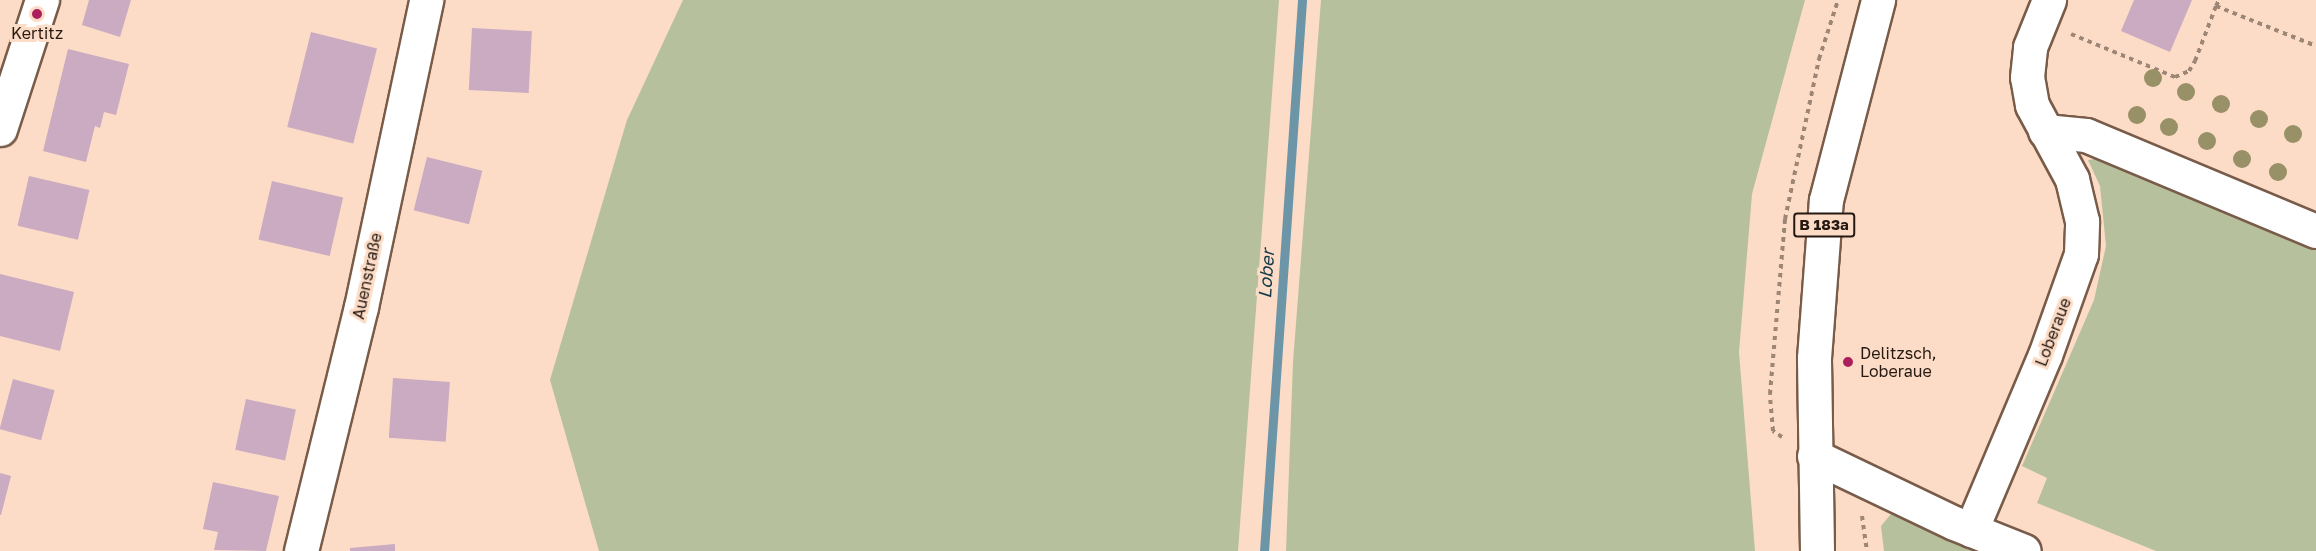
<!DOCTYPE html>
<html>
<head>
<meta charset="utf-8">
<style>
	body { margin:0 }
	#map { position:relative; width:2316px; height:551px; overflow:hidden; background:#fcdcc6; font-family:"Golos Text",sans-serif }
	div>[style] { position:absolute }
	[style*='--x'] { left:calc(var(--x)*1px); top:calc(var(--y)*1px); width:calc(var(--w)*1px); rotate:calc(var(--a)*1deg) }
	.green>* { inset:0; background:#b6c09d }
	.stream>* { height:9px; margin:-4.5px; padding:0 4.5px; transform-origin:4.5px; border-radius:4.5px; background:#6c96a8 }
	.building>* { inset:0; background:#caabc1; transform-origin:0 0 }
	.path>* { height:4px; margin-top:-2px; transform-origin:0; background:repeating-linear-gradient(90deg,#9d8676 0 4.5px,transparent 0 9px) }
	.roads { filter:drop-shadow(2px 0 #785c49) drop-shadow(-2px 0 #785c49) drop-shadow(0 2px #785c49) drop-shadow(0 -2px #785c49) }
	.minor>* { height:33px; margin:-16.5px; padding:0 16.5px; transform-origin:16.5px; border-radius:16.5px; background:#fff }
	.major>* { height:33px; margin:-16.5px; padding:0 16.5px; transform-origin:16.5px; border-radius:16.5px; background:#fff }
	.trees>* { width:18px; height:18px; margin:-9px; border-radius:50%; background:#989066 }
	.dots>* { width:16px; height:16px; translate:-50% -50%; box-sizing:border-box; border:3px solid #fcdcc6; border-radius:50% }
	span { translate:-50% -50%; white-space:nowrap; text-align:center; line-height:1.15; -webkit-text-stroke:6px #fcdcc6; paint-order:stroke }
	.shield-label span { padding:2px 4px; background:#fcdcc6; border:2px solid; border-radius:4px; -webkit-text-stroke-width:0 }
	.shield-label { font-size:15px; color:#251911; font-weight:700 }
	.poi-label { font-size:16px; color:#251911 }
	.left { translate:0 -50%; text-align:left }
	.street-label { font-size:16px; color:#251911 }
	.water-label { font-size:18px; color:#123947; font-style:italic }
</style>
</head>
<body>
<div id="map">
	<div class="green">
		<i style="clip-path:polygon(683px 0,1279px 0,1238px 551px,599px 551px,550px 380px,627px 120px)"></i>
		<i style="clip-path:polygon(1321px 0,1805px 0,1752px 194px,1739px 352px,1755px 551px,1286px 551px,1293px 362px)"></i>
		<i style="clip-path:polygon(2122px 155px,2316px 238px,2316px 551px,2156px 551px,2037px 503px,2047px 478px,2022px 466px,2094px 300px,2106px 246px,2100px 186px,2088px 160px)"></i>
		<i style="clip-path:polygon(1891px 514px,1977px 551px,1884px 551px,1881px 526px)"></i>
	</div>
	<div class="stream">
		<i style="--x:1264;--y:551;--w:552;--a:-86.05"></i>
	</div>
	<div class="building">
		<i style="clip-path:polygon(89px 0,131px 0,120px 37px,82px 25px)"></i>
		<i style="clip-path:polygon(2134px 0,2192px 0,2170px 52px,2121px 31px)"></i>
		<i style="left:472px;top:28px;width:60px;height:62px;rotate:3deg"></i>
		<i style="left:311px;top:32px;width:68px;height:98px;rotate:14deg"></i>
		<i style="clip-path:polygon(68px 49px,129px 64px,116px 115px,104px 112px,100px 128px,95px 126px,86px 162px,43px 151px)"></i>
		<i style="left:427px;top:157px;width:57px;height:55px;rotate:14deg"></i>
		<i style="left:29px;top:176px;width:62px;height:51px;rotate:13deg"></i>
		<i style="left:272px;top:181px;width:73px;height:60px;rotate:13deg"></i>
		<i style="clip-path:polygon(0 274px,74px 292px,60px 351px,0 336px)"></i>
		<i style="left:393px;top:378px;width:57px;height:60px;rotate:4deg"></i>
		<i style="left:13px;top:379px;width:43px;height:52px;rotate:15deg"></i>
		<i style="left:246px;top:399px;width:51px;height:52px;rotate:12deg"></i>
		<i style="clip-path:polygon(0 473px,11px 476px,1px 515px,0 515px)"></i>
		<i style="clip-path:polygon(213px 482px,279px 496px,266px 551px,214px 550px,218px 532px,203px 529px)"></i>
		<i style="clip-path:polygon(395px 544px,395px 551px,350px 551px,350px 548px)"></i>
	</div>
	<div class="path">
		<i style="--x:2216;--y:6;--w:7;--a:-63"></i>
		<i style="--x:2071;--y:34;--w:113;--a:22.5"></i>
		<i style="--x:2175;--y:77;--w:15;--a:-23"></i>
		<i style="--x:2189;--y:71;--w:12;--a:-59"></i>
		<i style="--x:2195;--y:61;--w:59;--a:-69.1"></i>
		<i style="--x:2216;--y:6;--w:108;--a:21.8"></i>
		<i style="--x:1782;--y:437;--w:11;--a:-146"></i>
		<i style="--x:1773;--y:431;--w:37;--a:-95"></i>
		<i style="--x:1770;--y:394;--w:176;--a:-85.1"></i>
		<i style="--x:1785;--y:219;--w:164;--a:-78"></i>
		<i style="--x:1819;--y:59;--w:62;--a:-72.1"></i>
		<i style="--x:1862;--y:516;--w:35;--a:82"></i>
	</div>
	<div class="roads">
		<div class="minor">
			<i style="--x:0;--y:129;--w:136;--a:-72"></i>
			<i style="--x:2045;--y:131;--w:41;--a:5.6"></i>
			<i style="--x:2086;--y:135;--w:249;--a:22.7"></i>
			<i style="--x:1814;--y:456;--w:155;--a:25.6"></i>
			<i style="--x:1954;--y:523;--w:75;--a:21.8"></i>
			<i style="--x:1971;--y:530;--w:190;--a:-67.1"></i>
			<i style="--x:2045;--y:355;--w:107;--a:-70.4"></i>
			<i style="--x:2081;--y:254;--w:33;--a:-88"></i>
			<i style="--x:2082;--y:221;--w:43;--a:-103.4"></i>
			<i style="--x:2072;--y:179;--w:84;--a:-118.4"></i>
			<i style="--x:2032;--y:105;--w:28;--a:-100"></i>
			<i style="--x:2027;--y:77;--w:30;--a:-84"></i>
			<i style="--x:2030;--y:47;--w:51;--a:-68"></i>
			<i style="--x:301;--y:551;--w:251;--a:-76.2"></i>
			<i style="--x:361;--y:307;--w:314;--a:-78"></i>
		</div>
		<div class="major">
			<i style="--x:1817;--y:551;--w:193;--a:-90.9"></i>
			<i style="--x:1814;--y:358;--w:158;--a:-85.7"></i>
			<i style="--x:1826;--y:200;--w:207;--a:-75.4"></i>
		</div>
	</div>
	<div class="trees">
		<i style="left:2153px;top:78px"></i>
		<i style="left:2186px;top:92px"></i>
		<i style="left:2221px;top:104px"></i>
		<i style="left:2137px;top:115px"></i>
		<i style="left:2259px;top:119px"></i>
		<i style="left:2169px;top:127px"></i>
		<i style="left:2293px;top:134px"></i>
		<i style="left:2207px;top:141px"></i>
		<i style="left:2242px;top:159px"></i>
		<i style="left:2278px;top:172px"></i>
	</div>
	<div class="dots">
		<i style="left:37px;top:14px;background:#ab1f5d"></i>
		<i style="left:1848px;top:362px;background:#ab1f5d"></i>
	</div>
	<div class="shield-label">
		<span style="left:1824px;top:225px">B 183a</span>
	</div>
	<div class="poi-label">
		<span style="left:37px;top:33px">Kertitz</span>
		<span class="left" style="left:1860px;top:362px">Delitzsch,<br>Loberaue</span>
	</div>
	<div class="street-label">
		<span style="left:367px;top:276px;rotate:-78deg">Auenstraße</span>
		<span style="left:2053px;top:332px;rotate:-69deg">Loberaue</span>
	</div>
	<div class="water-label">
		<span style="left:1266px;top:274px;rotate:-86deg">Lober</span>
	</div>
</div>
</body>
</html>
